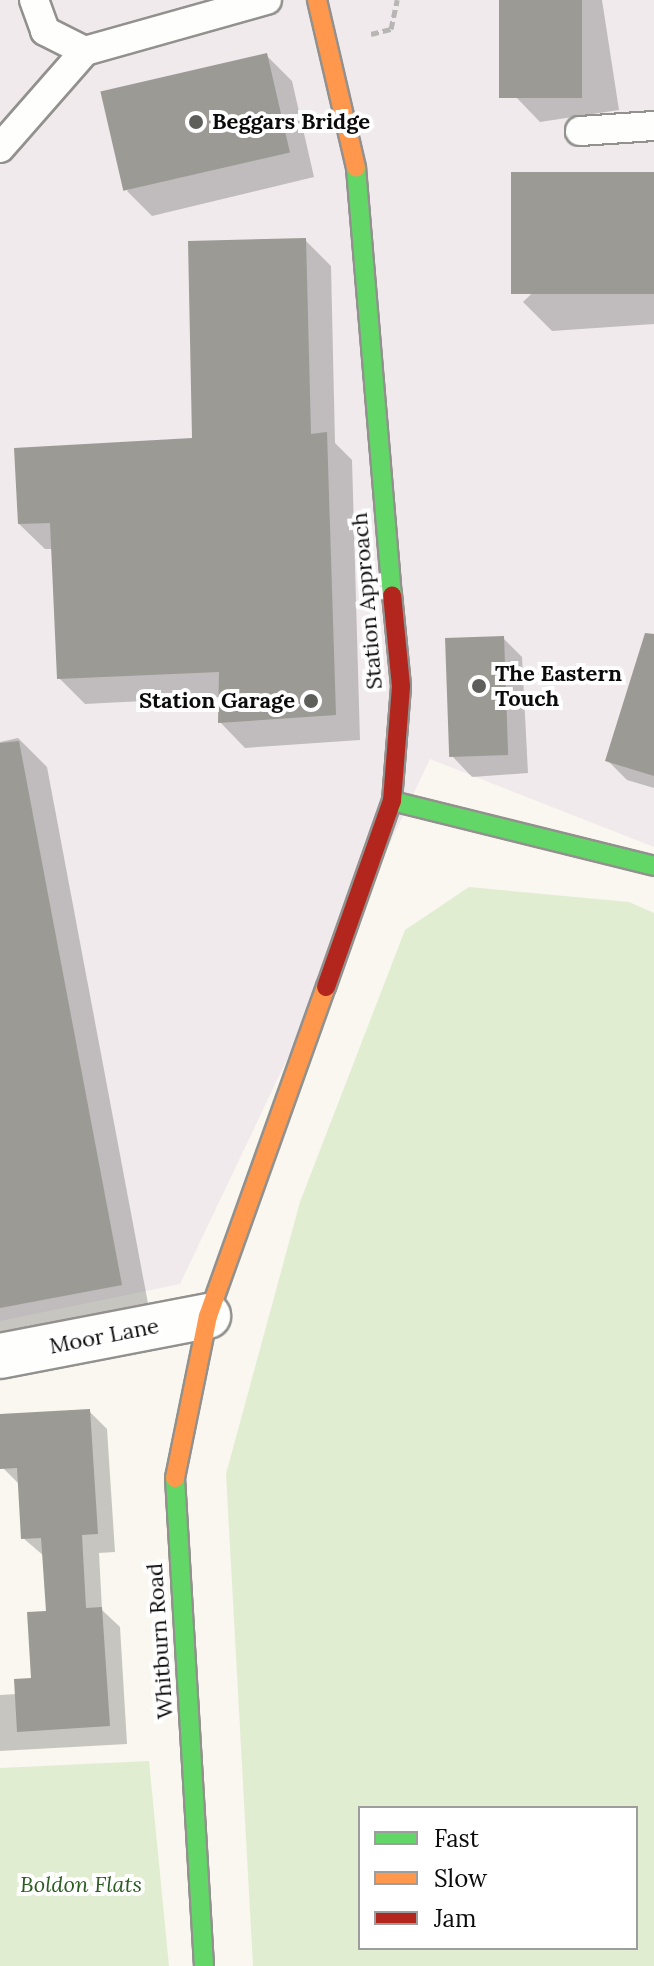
<!DOCTYPE html>
<html>
<head>
<meta charset="utf-8">
<style>
	body { margin:0 }
	#map { position:relative; width:654px; height:1966px; overflow:hidden; background:#f9f7ef; font-family:Lora,serif }
	div>[style] { position:absolute }
	[style*='--x'] { left:calc(var(--x)*1px); top:calc(var(--y)*1px); width:calc(var(--w)*1px); rotate:calc(var(--a)*1deg) }
	.industrial>* { inset:0; background:#f0eaec }
	.green>* { inset:0; background:#e1edd1 }
	.shadow>* { inset:0; background:#0003 }
	.building>* { inset:0; background:#9c9a95; transform-origin:0 0 }
	.path>* { height:5px; margin-top:-2.5px; transform-origin:0; background:repeating-linear-gradient(90deg,#b7b6b5 0 8px,transparent 0 12px) }
	.roads { filter:drop-shadow(2px 0 #92918e) drop-shadow(-2px 0 #92918e) drop-shadow(0 2px #92918e) drop-shadow(0 -2px #92918e) }
	.lane>* { height:28px; margin:-14px; padding:0 14px; transform-origin:14px; border-radius:14px; background:#fefefd }
	.street>* { height:44px; margin:-22px; padding:0 22px; transform-origin:22px; border-radius:22px; background:#fefefd }
	.fast>* { height:18px; margin:-9px; padding:0 9px; transform-origin:9px; border-radius:9px; background:#63d668 }
	.slow>* { height:18px; margin:-9px; padding:0 9px; transform-origin:9px; border-radius:9px; background:#ff974d }
	.jam>* { height:18px; margin:-9px; padding:0 9px; transform-origin:9px; border-radius:9px; background:#b3261e }
	.dots>* { width:22px; height:22px; translate:-50% -50%; box-sizing:border-box; border:4px solid #fff; border-radius:50% }
	span { translate:-50% -50%; white-space:nowrap; text-align:center; line-height:1.15; -webkit-text-stroke:8px #fff; paint-order:stroke }
	.poi-label { font-size:22px; color:#0b0b0b; font-weight:700 }
	.left { translate:0 -50%; text-align:left }
	.right { translate:-100% -50%; text-align:right }
	.street-label { font-size:22px; color:#0b0b0b }
	.park-label { font-size:22px; color:#2b5c22; font-style:italic }
	.legend { position:absolute; left:358px; top:1806px; width:280px; height:144px; box-sizing:border-box; background:#fff; border:2px solid #9d9d9d; margin:0; padding:10px 14px; list-style:none; font-size:24px; color:#0b0b0b }
	.legend li { display:flex; align-items:center; gap:16px; height:40px }
	.legend b { width:40px; border:2px solid #9d9d9d }
</style>
</head>
<body>
<div id="map">
	<div class="industrial">
		<i style="clip-path:polygon(0 0,654px 0,654px 847px,430px 759px,180px 1284px,0 1321px)"></i>
	</div>
	<div class="green">
		<i style="clip-path:polygon(evenodd,469px 887px,629px 902px,654px 913px,654px 1966px,253px 1966px,226px 1474px,300px 1202px,405px 930px,469px 887px,636px 1808px,636px 1948px,360px 1948px,360px 1808px,636px 1808px)"></i>
		<i style="clip-path:polygon(149px 1761px,169px 1966px,0 1966px,0 1768px)"></i>
	</div>
	<div class="shadow">
		<i style="clip-path:polygon(501px 0,602px 0,619px 110px,540px 122px,515px 96px)"></i>
		<i style="clip-path:polygon(266px 55px,292px 81px,314px 177px,152px 216px,127px 191px)"></i>
		<i style="clip-path:polygon(654px 174px,654px 324px,552px 331px,523px 302px)"></i>
		<i style="clip-path:polygon(305px 240px,331px 266px,335px 443px,352px 460px,360px 740px,245px 748px,220px 722px,221px 697px,85px 704px,59px 678px,53px 549px,45px 549px,19px 524px,194px 440px)"></i>
		<i style="clip-path:polygon(503px 638px,522px 657px,528px 773px,472px 777px,453px 757px)"></i>
		<i style="clip-path:polygon(654px 700px,654px 788px,627px 780px,607px 760px)"></i>
		<i style="clip-path:polygon(18px 738px,47px 767px,150px 1314px,0 1340px,0 742px)"></i>
		<i style="clip-path:polygon(89px 1411px,107px 1429px,115px 1552px,99px 1553px,102px 1610px,120px 1627px,127px 1744px,0 1751px,0 1695px,17px 1694px,33px 1680px,48px 1613px,44px 1556px,23px 1538px,20px 1485px,3px 1468px,0 1416px)"></i>
	</div>
	<div class="building">
		<i style="left:499px;top:0;width:83px;height:98px"></i>
		<i style="left:267px;top:53px;width:102px;height:171px;rotate:77deg"></i>
		<i style="left:654px;top:172px;width:122px;height:143px;rotate:90deg"></i>
		<i style="clip-path:polygon(306px 238px,311px 434px,327px 432px,336px 715px,218px 723px,219px 672px,57px 679px,50px 523px,18px 524px,14px 448px,192px 438px,188px 241px)"></i>
		<i style="clip-path:polygon(645px 633px,654px 634px,654px 776px,605px 761px)"></i>
		<i style="left:504px;top:636px;width:119px;height:59px;rotate:88deg"></i>
		<i style="clip-path:polygon(19px 741px,122px 1285px,0 1308px,0 743px)"></i>
		<i style="clip-path:polygon(90px 1409px,98px 1534px,82px 1535px,86px 1608px,102px 1607px,110px 1726px,17px 1732px,14px 1679px,31px 1678px,27px 1612px,46px 1611px,41px 1538px,21px 1539px,17px 1468px,0 1469px,0 1414px)"></i>
	</div>
	<div class="path">
		<i style="--x:371;--y:34;--w:21;--a:-14"></i>
		<i style="--x:391;--y:29;--w:30;--a:-78"></i>
	</div>
	<div class="roads">
		<div class="lane">
			<i style="--x:34;--y:0;--w:33;--a:70"></i>
			<i style="--x:45;--y:31;--w:45;--a:26.6"></i>
			<i style="--x:580;--y:131;--w:74;--a:-3.9"></i>
			<i style="--x:0;--y:148;--w:129;--a:-48.8"></i>
			<i style="--x:85;--y:51;--w:189;--a:-15.7"></i>
		</div>
		<div class="street">
			<i style="--x:0;--y:1356;--w:212;--a:-10.9"></i>
		</div>
		<div class="fast">
			<i style="--x:356;--y:168;--w:429;--a:85.2"></i>
			<i style="--x:392;--y:801;--w:270;--a:13.9"></i>
			<i style="--x:175;--y:1478;--w:489;--a:86.6"></i>
		</div>
		<div class="slow">
			<i style="--x:317;--y:0;--w:172;--a:76.9"></i>
			<i style="--x:175;--y:1478;--w:165;--a:-78.5"></i>
			<i style="--x:208;--y:1316;--w:350;--a:-70.3"></i>
		</div>
		<div class="jam">
			<i style="--x:326;--y:987;--w:197;--a:-70.5"></i>
			<i style="--x:392;--y:801;--w:115;--a:-85.5"></i>
			<i style="--x:401;--y:686;--w:91;--a:-95.6"></i>
		</div>
	</div>
	<div class="dots">
		<i style="left:196px;top:122px;background:#5e5e5b"></i>
		<i style="left:479px;top:686px;background:#5e5e5b"></i>
		<i style="left:311px;top:701px;background:#5e5e5b"></i>
	</div>
	<div class="poi-label">
		<span class="left" style="left:212px;top:122px">Beggars Bridge</span>
		<span class="left" style="left:495px;top:686px">The Eastern<br>Touch</span>
		<span class="right" style="left:295px;top:701px">Station Garage</span>
	</div>
	<div class="street-label">
		<span style="left:367px;top:601px;rotate:-95deg">Station Approach</span>
		<span style="left:104px;top:1336px;rotate:-11deg">Moor Lane</span>
		<span style="left:160px;top:1641px;rotate:-94deg">Whitburn Road</span>
	</div>
	<div class="park-label">
		<span style="left:81px;top:1885px">Boldon Flats</span>
	</div>
	<ul class="legend">
	<li><b style="height:10px;background:#63d668"></b>Fast</li>
	<li><b style="height:10px;background:#ff974d"></b>Slow</li>
	<li><b style="height:10px;background:#b3261e"></b>Jam</li>
	</ul>
</div>
</body>
</html>
